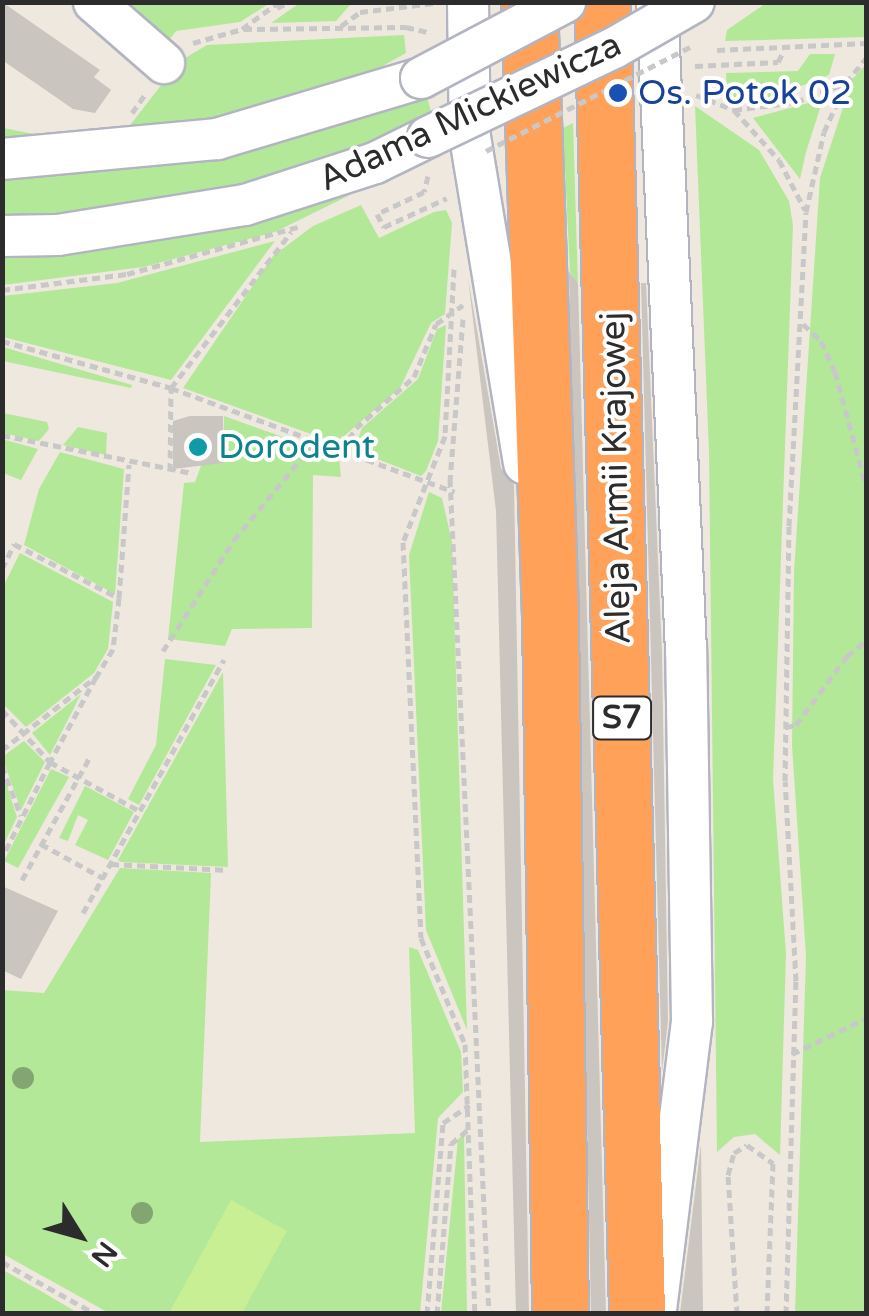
<!DOCTYPE html>
<html>
<head>
<meta charset="utf-8">
<style>
	body { margin:0 }
	#map { position:relative; width:869px; height:1316px; overflow:hidden; background:#efe8de; font-family:"Varela Round",sans-serif }
	div>[style] { position:absolute }
	[style*='--x'] { left:calc(var(--x)*1px); top:calc(var(--y)*1px); width:calc(var(--w)*1px); rotate:calc(var(--a)*1deg) }
	.green>* { inset:0; background:#b3e898 }
	.pitch>* { inset:0; background:#c8ef94 }
	.building>* { inset:0; background:#cac5be }
	.path>* { height:5px; margin-top:-2.5px; transform-origin:0; background:repeating-linear-gradient(90deg,#c8c8c8 0 8px,transparent 0 13px) }
	.roads { filter:drop-shadow(2px 0 #b2b5c1) drop-shadow(-2px 0 #b2b5c1) drop-shadow(0 2px #b2b5c1) drop-shadow(0 -2px #b2b5c1) }
	.minor>* { height:40px; margin:-20px; padding:0 20px; transform-origin:20px; border-radius:20px; background:#fff }
	.highway>* { height:55px; margin:-27.5px; padding:0 27.5px; transform-origin:27.5px; border-radius:27.5px; background:#ffa159 }
	.path-bridge>* { height:5px; margin-top:-2.5px; transform-origin:0; background:repeating-linear-gradient(90deg,#c8c8c8 0 8px,transparent 0 13px) }
	.bridges { filter:drop-shadow(2px 0 #b2b5c1) drop-shadow(-2px 0 #b2b5c1) drop-shadow(0 2px #b2b5c1) drop-shadow(0 -2px #b2b5c1) }
	.minor-bridge>* { height:40px; margin:-20px; padding:0 20px; transform-origin:20px; border-radius:20px; background:#fff }
	.trees>* { width:22px; height:22px; margin:-11px; border-radius:50%; background:#82a571 }
	.dots>* { width:28px; height:28px; translate:-50% -50%; box-sizing:border-box; border:5px solid #fff; border-radius:50% }
	span { translate:-50% -50%; white-space:nowrap; text-align:center; line-height:1.15; -webkit-text-stroke:8px #fff; paint-order:stroke }
	.shield-label span { padding:2px 8px; background:#fff; border:2px solid; border-radius:8px; -webkit-text-stroke-width:0 }
	.shield-label { font-size:32px; color:#2c2c2c; font-weight:700 }
	.transit-label { font-size:35px; color:#164399 }
	.left { translate:0 -50%; text-align:left }
	.street-label { font-size:35px; color:#2c2c2c }
	.culture-label { font-size:35px; color:#0d838f }
	.frame { position:absolute; inset:0; border:5px solid #2c2c2c; pointer-events:none }
	.north { position:absolute; left:30px; top:1186px; width:100px; height:100px; -webkit-text-stroke:8px #fff; paint-order:stroke; rotate:127deg; font-size:28px; font-weight:700; line-height:40px; text-align:center; color:#2c2c2c }
	.north::after { content:''; display:block; margin:auto; width:35px; height:45px; background:#2c2c2c; clip-path:polygon(50% 0,100% 100%,50% 72%,0 100%) }
</style>
</head>
<body>
<div id="map">
	<div class="green">
		<i style="clip-path:polygon(301px 2px,408px 2px,408px 3px,350px 5px,336px 21px,271px 23px)"></i>
		<i style="clip-path:polygon(131px 3px,270px 3px,240px 22px,176px 31px,169px 40px,141px 21px)"></i>
		<i style="clip-path:polygon(766px 3px,866px 3px,866px 37px,725px 41px,727px 30px)"></i>
		<i style="clip-path:polygon(404px 35px,406px 53px,363px 77px,225px 118px,167px 128px,3px 141px,3px 128px,45px 136px,127px 129px,180px 61px,207px 45px)"></i>
		<i style="clip-path:polygon(810px 54px,835px 54px,829px 75px,771px 98px,727px 97px,726px 73px,798px 71px)"></i>
		<i style="clip-path:polygon(866px 64px,866px 1313px,795px 1313px,806px 956px,792px 745px,794px 572px,820px 178px,852px 80px)"></i>
		<i style="clip-path:polygon(426px 93px,432px 115px,276px 179px,121px 210px,3px 216px,2px 178px,204px 161px)"></i>
		<i style="clip-path:polygon(823px 99px,806px 152px,800px 179px,753px 118px)"></i>
		<i style="clip-path:polygon(695px 106px,759px 150px,789px 201px,793px 225px,773px 779px,786px 954px,780px 1155px,755px 1134px,734px 1137px,717px 1152px,709px 452px)"></i>
		<i style="clip-path:polygon(573px 123px,578px 286px,570px 271px,563px 128px)"></i>
		<i style="clip-path:polygon(350px 195px,275px 232px,143px 267px,3px 285px,3px 254px,205px 234px)"></i>
		<i style="clip-path:polygon(361px 205px,379px 238px,434px 212px,446px 210px,452px 223px,445px 314px,431px 323px,400px 388px,336px 443px,183px 388px,273px 256px,313px 226px)"></i>
		<i style="clip-path:polygon(275px 241px,171px 380px,3px 337px,3px 296px,117px 283px)"></i>
		<i style="clip-path:polygon(446px 325px,438px 441px,426px 471px,421px 476px,354px 450px,362px 428px,418px 379px,437px 329px)"></i>
		<i style="clip-path:polygon(3px 347px,132px 385px,131px 388px,3px 361px)"></i>
		<i style="clip-path:polygon(3px 413px,47px 422px,49px 429px,39px 441px,3px 433px)"></i>
		<i style="clip-path:polygon(224px 416px,339px 457px,341px 477px,313px 475px,312px 628px,232px 629px,225px 646px,168px 639px,184px 483px,195px 482px,202px 463px,223px 463px)"></i>
		<i style="clip-path:polygon(78px 427px,107px 433px,106px 455px,63px 445px)"></i>
		<i style="clip-path:polygon(2px 439px,38px 449px,21px 480px,3px 473px)"></i>
		<i style="clip-path:polygon(60px 452px,124px 469px,115px 594px,24px 545px,39px 489px)"></i>
		<i style="clip-path:polygon(429px 492px,442px 498px,452px 542px,467px 1030px,426px 930px,409px 555px)"></i>
		<i style="clip-path:polygon(20px 553px,113px 602px,108px 649px,94px 673px,26px 727px,2px 703px,3px 587px)"></i>
		<i style="clip-path:polygon(165px 659px,216px 665px,139px 805px,128px 799px,156px 745px)"></i>
		<i style="clip-path:polygon(223px 672px,228px 867px,121px 862px,118px 860px)"></i>
		<i style="clip-path:polygon(81px 694px,50px 755px,32px 733px)"></i>
		<i style="clip-path:polygon(24px 741px,45px 762px,21px 810px,2px 757px)"></i>
		<i style="clip-path:polygon(51px 769px,69px 777px,18px 868px,4px 861px)"></i>
		<i style="clip-path:polygon(3px 774px,17px 817px,3px 846px,2px 846px)"></i>
		<i style="clip-path:polygon(85px 786px,134px 812px,108px 860px,75px 845px,88px 820px,78px 815px,68px 841px,59px 838px)"></i>
		<i style="clip-path:polygon(120px 868px,211px 873px,200px 1142px,415px 1133px,409px 947px,418px 950px,461px 1052px,463px 1092px,438px 1118px,420px 1313px,109px 1313px,3px 1254px,2px 990px,44px 993px)"></i>
		<i style="clip-path:polygon(464px 1134px,467px 1313px,441px 1313px,458px 1139px)"></i>
		<i style="clip-path:polygon(3px 1270px,39px 1290px,78px 1313px,3px 1313px)"></i>
	</div>
	<div class="pitch">
		<i style="clip-path:polygon(231px 1200px,287px 1231px,242px 1313px,169px 1313px)"></i>
	</div>
	<div class="building">
		<i style="clip-path:polygon(2px 2px,100px 70px,94px 77px,111px 90px,95px 113px,73px 109px,2px 60px)"></i>
		<i style="clip-path:polygon(569px 271px,578px 284px,606px 1314px,591px 1314px)"></i>
		<i style="clip-path:polygon(468px 278px,501px 468px,514px 485px,529px 1314px,516px 1314px,496px 511px)"></i>
		<i style="clip-path:polygon(641px 283px,646px 283px,662px 652px,668px 1021px,662px 1072px)"></i>
		<i style="clip-path:polygon(190px 416px,223px 416px,223px 463px,173px 469px,173px 421px)"></i>
		<i style="clip-path:polygon(2px 886px,58px 911px,21px 979px,2px 970px)"></i>
		<i style="clip-path:polygon(701px 1144px,703px 1314px,679px 1314px,680px 1313px)"></i>
	</div>
	<div class="path">
		<i style="--x:277;--y:8;--w:13;--a:-27"></i>
		<i style="--x:341;--y:26;--w:24;--a:-36"></i>
		<i style="--x:360;--y:12;--w:75;--a:-6.9"></i>
		<i style="--x:244;--y:29;--w:162;--a:-0.7"></i>
		<i style="--x:193;--y:43;--w:51;--a:-15.9"></i>
		<i style="--x:242;--y:29;--w:46;--a:-36.1"></i>
		<i style="--x:717;--y:50;--w:149;--a:-2.7"></i>
		<i style="--x:695;--y:66;--w:83;--a:-2.8"></i>
		<i style="--x:778;--y:62;--w:13;--a:-63"></i>
		<i style="--x:696;--y:95;--w:41;--a:21.5"></i>
		<i style="--x:734;--y:110;--w:67;--a:48"></i>
		<i style="--x:779;--y:160;--w:56;--a:62.5"></i>
		<i style="--x:734;--y:110;--w:63;--a:-7.4"></i>
		<i style="--x:796;--y:102;--w:53;--a:-20.8"></i>
		<i style="--x:132;--y:113;--w:24;--a:-55"></i>
		<i style="--x:428;--y:176;--w:16;--a:104"></i>
		<i style="--x:424;--y:192;--w:52;--a:154.9"></i>
		<i style="--x:377;--y:214;--w:15;--a:62"></i>
		<i style="--x:384;--y:227;--w:69;--a:-24.7"></i>
		<i style="--x:454;--y:269;--w:167;--a:93.1"></i>
		<i style="--x:445;--y:436;--w:114;--a:111.6"></i>
		<i style="--x:403;--y:542;--w:396;--a:87.4"></i>
		<i style="--x:421;--y:938;--w:115;--a:67.5"></i>
		<i style="--x:465;--y:1044;--w:270;--a:87.9"></i>
		<i style="--x:2;--y:290;--w:126;--a:-7.3"></i>
		<i style="--x:127;--y:274;--w:180;--a:-15.4"></i>
		<i style="--x:463;--y:319;--w:161;--a:94.6"></i>
		<i style="--x:450;--y:479;--w:836;--a:87.33"></i>
		<i style="--x:803;--y:324;--w:25;--a:43"></i>
		<i style="--x:821;--y:341;--w:34;--a:66"></i>
		<i style="--x:835;--y:372;--w:118;--a:74.8"></i>
		<i style="--x:2;--y:341;--w:175;--a:15.5"></i>
		<i style="--x:171;--y:388;--w:197;--a:-52.4"></i>
		<i style="--x:2;--y:435;--w:195;--a:11.3"></i>
		<i style="--x:342;--y:450;--w:26;--a:-58"></i>
		<i style="--x:356;--y:428;--w:77;--a:-41.3"></i>
		<i style="--x:414;--y:377;--w:57;--a:-67.5"></i>
		<i style="--x:436;--y:324;--w:33;--a:-35"></i>
		<i style="--x:170;--y:471;--w:83;--a:-89.3"></i>
		<i style="--x:171;--y:388;--w:302;--a:20.1"></i>
		<i style="--x:2;--y:569;--w:28;--a:-64"></i>
		<i style="--x:14;--y:544;--w:118;--a:27.2"></i>
		<i style="--x:119;--y:598;--w:51;--a:96.7"></i>
		<i style="--x:113;--y:649;--w:33;--a:121"></i>
		<i style="--x:119;--y:598;--w:134;--a:-85.7"></i>
		<i style="--x:163;--y:651;--w:132;--a:-57.4"></i>
		<i style="--x:234;--y:540;--w:129;--a:-50.4"></i>
		<i style="--x:2;--y:710;--w:71;--a:47.3"></i>
		<i style="--x:50;--y:762;--w:107;--a:116.6"></i>
		<i style="--x:786;--y:727;--w:10;--a:-11"></i>
		<i style="--x:796;--y:725;--w:86;--a:-53.5"></i>
		<i style="--x:847;--y:656;--w:24;--a:-38"></i>
		<i style="--x:2;--y:750;--w:119;--a:-37.8"></i>
		<i style="--x:96;--y:677;--w:97;--a:118.4"></i>
		<i style="--x:50;--y:762;--w:102;--a:28.6"></i>
		<i style="--x:2;--y:766;--w:53;--a:69.2"></i>
		<i style="--x:41;--y:844;--w:71;--a:28.7"></i>
		<i style="--x:111;--y:864;--w:117;--a:2.9"></i>
		<i style="--x:22;--y:880;--w:141;--a:-61.1"></i>
		<i style="--x:83;--y:913;--w:290;--a:-60.9"></i>
		<i style="--x:792;--y:1054;--w:82;--a:-25.9"></i>
		<i style="--x:2;--y:1262;--w:107;--a:29"></i>
		<i style="--x:427;--y:1314;--w:192;--a:-85.2"></i>
		<i style="--x:443;--y:1123;--w:32;--a:-34"></i>
		<i style="--x:437;--y:1314;--w:171;--a:-85.3"></i>
		<i style="--x:451;--y:1144;--w:26;--a:-40"></i>
		<i style="--x:737;--y:1314;--w:139;--a:-93.7"></i>
		<i style="--x:728;--y:1175;--w:23;--a:-75"></i>
		<i style="--x:734;--y:1153;--w:15;--a:-32"></i>
		<i style="--x:747;--y:1145;--w:32;--a:35"></i>
		<i style="--x:773;--y:1163;--w:151;--a:92.3"></i>
		<i style="--x:786;--y:1314;--w:333;--a:-88.3"></i>
		<i style="--x:796;--y:981;--w:200;--a:-93.1"></i>
		<i style="--x:785;--y:781;--w:255;--a:-89.1"></i>
		<i style="--x:789;--y:526;--w:314;--a:-86.9"></i>
		<i style="--x:806;--y:212;--w:82;--a:-77.3"></i>
		<i style="--x:824;--y:132;--w:54;--a:-65.8"></i>
		<i style="--x:846;--y:83;--w:32;--a:-51"></i>
	</div>
	<div class="roads">
		<div class="minor">
			<i style="--x:94;--y:2;--w:93;--a:41.1"></i>
			<i style="--x:468;--y:2;--w:135;--a:89.2"></i>
			<i style="--x:470;--y:137;--w:331;--a:80.6"></i>
			<i style="--x:2;--y:159;--w:216;--a:-5.3"></i>
			<i style="--x:217;--y:139;--w:213;--a:-16.6"></i>
			<i style="--x:2;--y:236;--w:56;--a:-1"></i>
			<i style="--x:58;--y:235;--w:189;--a:-9.1"></i>
			<i style="--x:245;--y:205;--w:137;--a:-17.9"></i>
			<i style="--x:375;--y:163;--w:59;--a:-26.1"></i>
			<i style="--x:656;--y:1310;--w:290;--a:-82.9"></i>
			<i style="--x:692;--y:1022;--w:371;--a:-90.9"></i>
			<i style="--x:686;--y:651;--w:650;--a:-92.56"></i>
		</div>
		<div class="highway">
			<i style="--x:529;--y:2;--w:615;--a:88.04"></i>
			<i style="--x:550;--y:617;--w:697;--a:89.18"></i>
			<i style="--x:602;--y:2;--w:1312;--a:88.47"></i>
		</div>
	</div>
	<div class="path-bridge">
		<i style="--x:406;--y:27;--w:26;--a:13"></i>
		<i style="--x:486;--y:151;--w:229;--a:-27"></i>
	</div>
	<div class="bridges">
		<div class="minor-bridge">
			<i style="--x:421;--y:78;--w:163;--a:-27.8"></i>
			<i style="--x:428;--y:137;--w:206;--a:-25.6"></i>
			<i style="--x:614;--y:48;--w:92;--a:-29.9"></i>
		</div>
	</div>
	<div class="trees">
		<i style="left:23px;top:1078px"></i>
		<i style="left:142px;top:1213px"></i>
	</div>
	<div class="dots">
		<i style="left:618px;top:93px;background:#1a4fb4"></i>
		<i style="left:198px;top:447px;background:#0f9aa8"></i>
	</div>
	<div class="shield-label">
		<span style="left:622px;top:718px">S7</span>
	</div>
	<div class="transit-label">
		<span class="left" style="left:638px;top:93px">Os. Potok 02</span>
	</div>
	<div class="street-label">
		<span style="left:470px;top:112px;rotate:-25deg">Adama Mickiewicza</span>
		<span style="left:616px;top:478px;rotate:-91deg">Aleja Armii Krajowej</span>
	</div>
	<div class="culture-label">
		<span class="left" style="left:218px;top:447px">Dorodent</span>
	</div>
	<div class="frame"></div>
	<div class="north">N</div>
</div>
</body>
</html>
